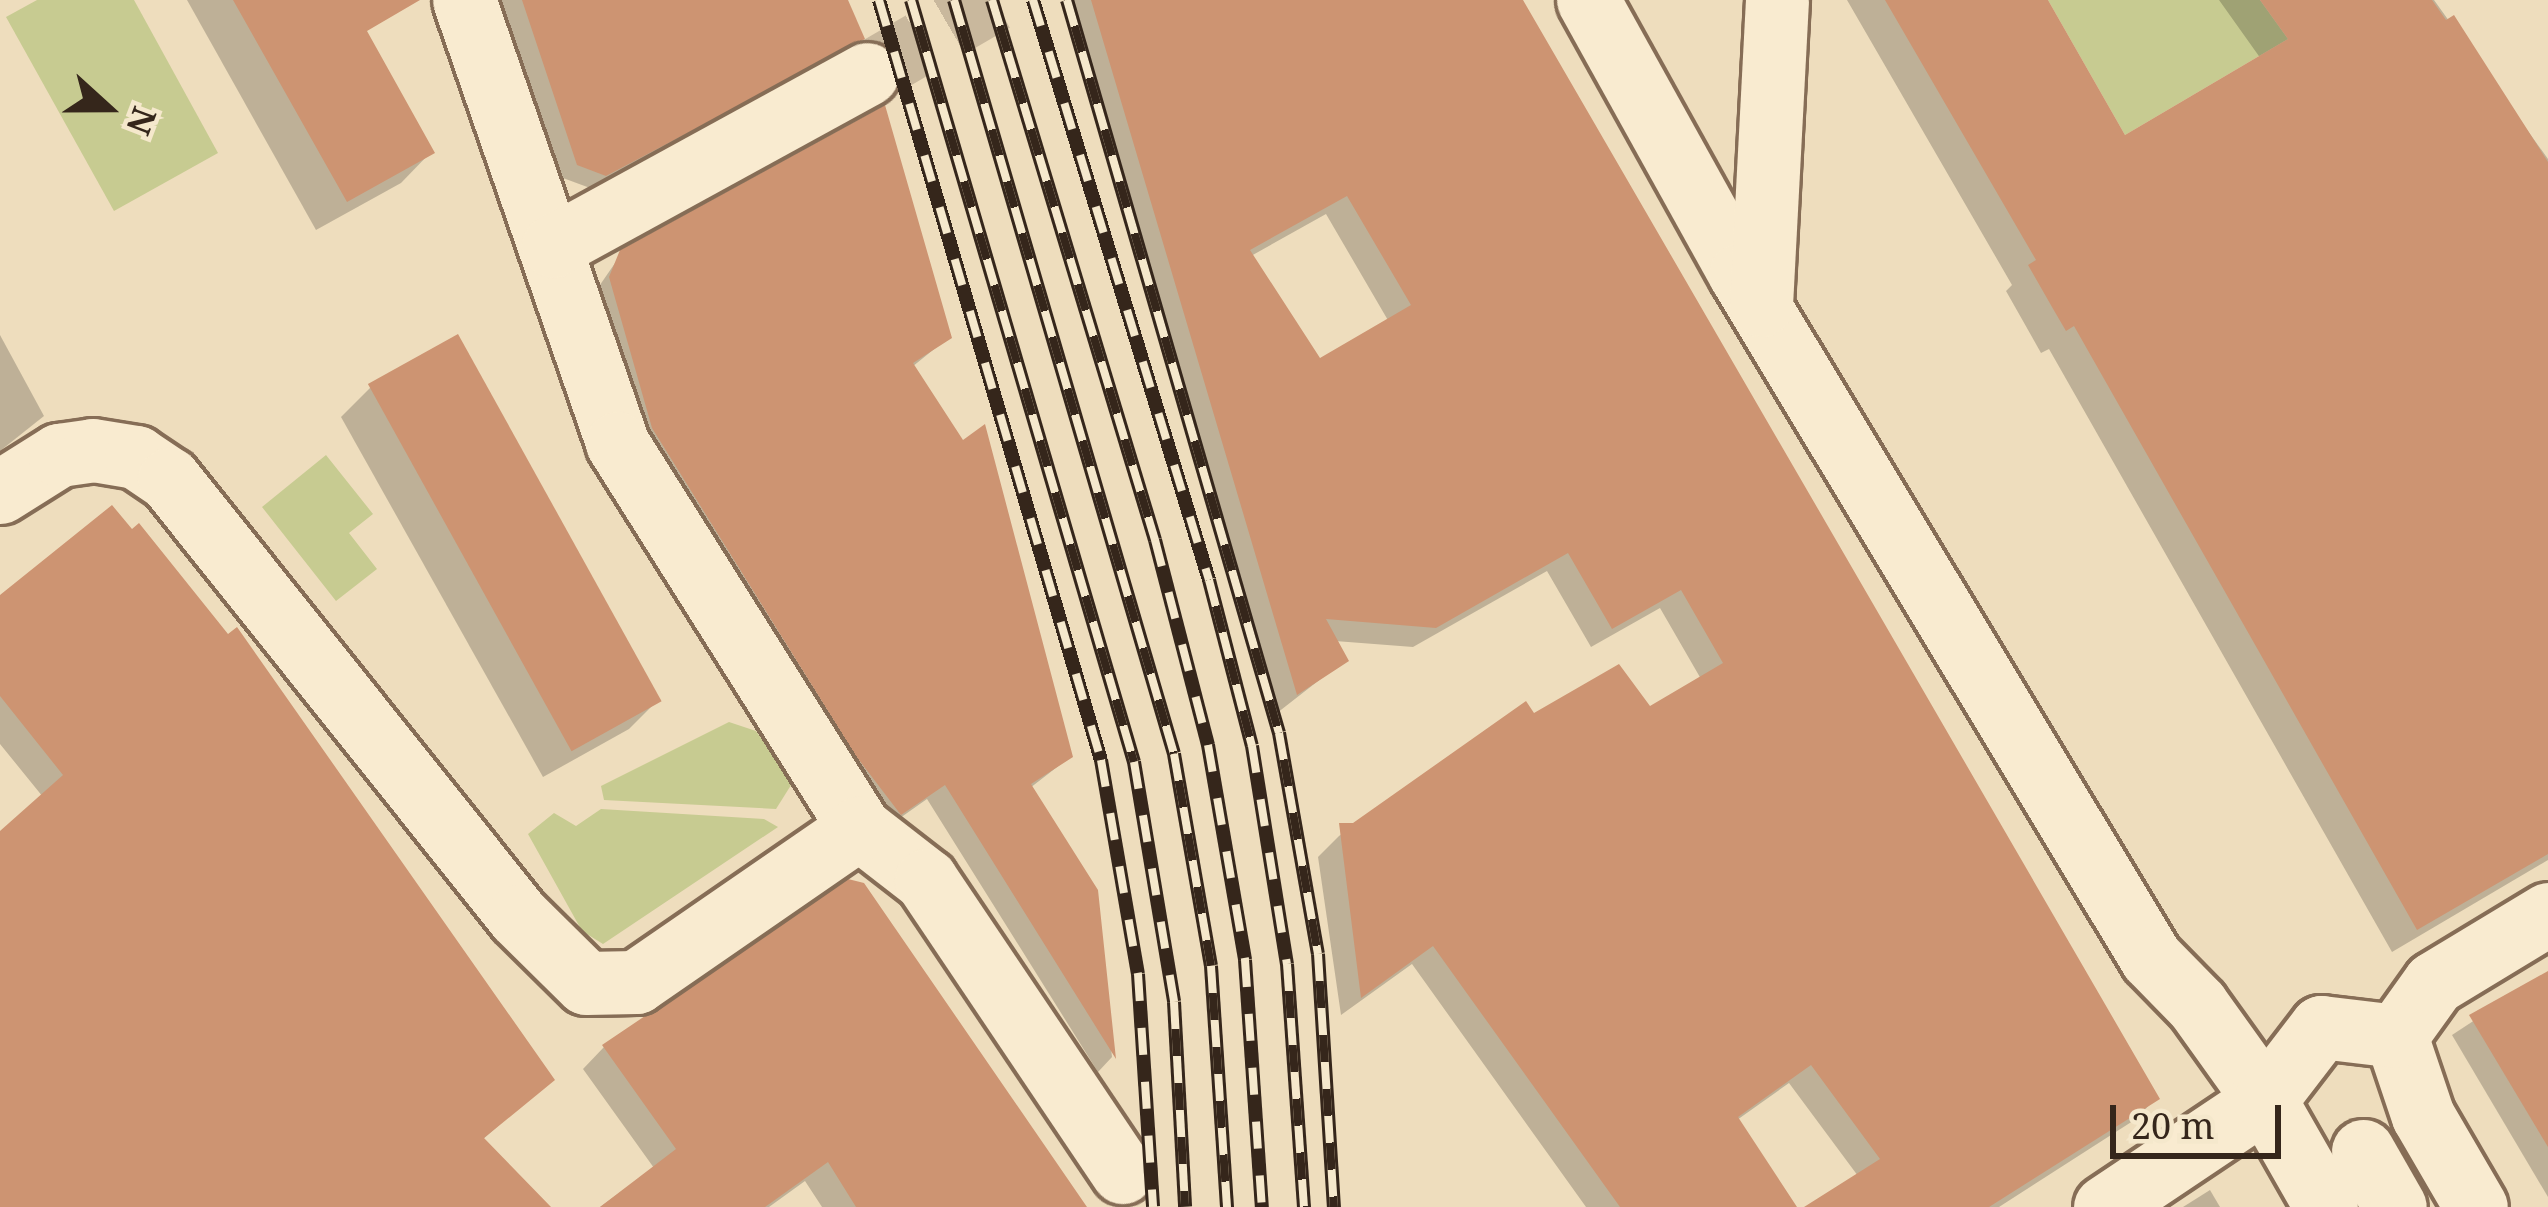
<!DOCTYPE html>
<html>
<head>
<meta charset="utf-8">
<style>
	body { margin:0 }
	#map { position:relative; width:2548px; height:1207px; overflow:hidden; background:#eeddbd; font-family:"Noto Serif",serif }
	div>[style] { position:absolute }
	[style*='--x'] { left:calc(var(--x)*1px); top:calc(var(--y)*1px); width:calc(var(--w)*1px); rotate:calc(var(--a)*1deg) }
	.green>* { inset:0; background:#c7cb91 }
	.shadow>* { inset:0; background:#0003 }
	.building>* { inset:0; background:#cd9472; transform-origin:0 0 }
	.street-tunnel>* { height:63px; margin-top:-31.5px; transform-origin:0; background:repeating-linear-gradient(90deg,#c9b89d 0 63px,transparent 0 95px) }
	.roads { filter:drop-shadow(3px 0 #866d56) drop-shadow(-3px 0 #866d56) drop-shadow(0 3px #866d56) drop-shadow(0 -3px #866d56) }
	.street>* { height:63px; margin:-31.5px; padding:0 31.5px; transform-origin:31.5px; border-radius:31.5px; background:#f9ebd0 }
	.rail>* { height:14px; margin-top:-7px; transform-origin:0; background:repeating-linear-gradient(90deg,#f5e8cc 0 27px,#35261b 0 54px); box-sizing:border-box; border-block:3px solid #35261b }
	span { translate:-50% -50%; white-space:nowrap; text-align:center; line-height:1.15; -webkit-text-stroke:10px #f5e8cc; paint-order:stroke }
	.north { position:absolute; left:48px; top:48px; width:120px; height:120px; -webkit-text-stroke:9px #f5e8cc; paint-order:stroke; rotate:111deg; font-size:33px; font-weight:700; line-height:48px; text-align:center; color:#35261b }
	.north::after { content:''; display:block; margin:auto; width:42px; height:54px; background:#35261b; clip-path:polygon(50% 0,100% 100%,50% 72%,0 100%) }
	.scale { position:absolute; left:2110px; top:1105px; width:171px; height:54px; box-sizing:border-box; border:6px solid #35261b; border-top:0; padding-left:15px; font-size:36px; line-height:42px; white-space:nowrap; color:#35261b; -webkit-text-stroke:9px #f5e8cc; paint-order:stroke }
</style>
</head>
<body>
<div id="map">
	<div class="green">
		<i style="clip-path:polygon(37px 0,134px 0,218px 153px,114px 211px,6px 17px)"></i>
		<i style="clip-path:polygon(2048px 0,2260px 0,2288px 39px,2125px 135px)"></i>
		<i style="clip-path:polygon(326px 455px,373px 514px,349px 533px,377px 569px,336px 601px,262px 507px)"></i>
		<i style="clip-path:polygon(729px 722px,756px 731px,793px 782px,776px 809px,604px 800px,601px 786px)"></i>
		<i style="clip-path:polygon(601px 809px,764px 819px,778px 827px,603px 944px,582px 931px,528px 834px,554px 813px,576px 826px)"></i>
	</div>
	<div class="shadow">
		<i style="clip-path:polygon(187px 0,346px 0,431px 152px,401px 183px,316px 230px)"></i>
		<i style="clip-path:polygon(500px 0,842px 0,861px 38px,590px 188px,563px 178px)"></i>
		<i style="clip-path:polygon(evenodd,1066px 0,1520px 0,2156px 1098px,2136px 1119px,1999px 1207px,1810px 1207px,1858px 1176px,1789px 1083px,1737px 1120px,1793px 1207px,1586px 1207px,1412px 964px,1341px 1015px,1318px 857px,1339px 836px,1525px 705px,1533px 717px,1650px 709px,1701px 679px,1660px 608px,1591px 647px,1547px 571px,1413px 647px,1335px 641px,1345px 660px,1277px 713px,1066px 0,1326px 214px,1389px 322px,1319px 362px,1251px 256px,1326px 214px)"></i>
		<i style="clip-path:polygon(1847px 0,2044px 0,2124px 140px,2261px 59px,2219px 0,2434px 0,2548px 159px,2548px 860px,2392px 952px,2049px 349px,2041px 353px,2006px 291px,2012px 285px)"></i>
		<i style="clip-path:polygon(622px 253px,949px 337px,912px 367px,1070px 757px,1030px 788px,1095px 891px,1112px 1057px,1098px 1072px,927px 799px,883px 830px,666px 495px,593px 295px)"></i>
		<i style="clip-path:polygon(0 335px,44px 416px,0 451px)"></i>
		<i style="clip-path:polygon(371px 387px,659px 699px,629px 729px,543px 777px,341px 417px)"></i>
		<i style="clip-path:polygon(0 598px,551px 1079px,482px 1140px,547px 1207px,0 1207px,0 835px,43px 797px,0 744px)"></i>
		<i style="clip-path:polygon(2548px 972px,2548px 1197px,2452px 1035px)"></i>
		<i style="clip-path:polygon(604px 1047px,1084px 1207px,822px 1207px,805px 1181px,769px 1207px,600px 1207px,654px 1168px,583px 1069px)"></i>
		<i style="clip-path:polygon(2210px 1190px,2220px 1207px,2183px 1207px)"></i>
	</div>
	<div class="building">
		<i style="clip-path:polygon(233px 0,420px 0,367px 31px,435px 153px,347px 202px)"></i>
		<i style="clip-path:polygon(522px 0,848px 0,865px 39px,606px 176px,577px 165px)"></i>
		<i style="clip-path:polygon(evenodd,1091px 0,1523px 0,2160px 1099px,1989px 1207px,1804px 1207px,1880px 1159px,1811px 1065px,1738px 1117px,1797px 1207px,1620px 1207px,1433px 946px,1361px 998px,1339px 823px,1353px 823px,1526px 701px,1534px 713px,1619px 664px,1650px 706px,1723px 663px,1681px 590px,1612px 629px,1568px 553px,1436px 628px,1326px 619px,1349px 661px,1297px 695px,1091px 0,1347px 196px,1411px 305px,1320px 358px,1250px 250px,1347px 196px)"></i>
		<i style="clip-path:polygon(1885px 0,2048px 0,2125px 135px,2288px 39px,2260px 0,2432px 0,2446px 20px,2454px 15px,2548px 162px,2548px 854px,2417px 930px,2074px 326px,2066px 331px,2052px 307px,2028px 265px,2036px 260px)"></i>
		<i style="clip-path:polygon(885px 105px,952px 338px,913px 363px,963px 440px,985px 424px,1073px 757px,1031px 784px,1098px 890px,1116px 1059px,945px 785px,901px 815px,856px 756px,652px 428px,609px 277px,620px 250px)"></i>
		<i style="left:458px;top:334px;width:420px;height:103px;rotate:61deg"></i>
		<i style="clip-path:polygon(112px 505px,132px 529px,139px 523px,228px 634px,237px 627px,555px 1080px,484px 1138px,551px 1207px,0 1207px,0 831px,63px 775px,0 696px,0 595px)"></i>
		<i style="clip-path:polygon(848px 879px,864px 883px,1087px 1207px,856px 1207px,828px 1162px,765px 1207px,600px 1207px,676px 1149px,602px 1045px)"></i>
		<i style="clip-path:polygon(2548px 971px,2548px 1147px,2469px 1015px)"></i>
	</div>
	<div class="street-tunnel">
		<i style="--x:867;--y:74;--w:147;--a:-30.2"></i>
	</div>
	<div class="roads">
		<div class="street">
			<i style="--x:464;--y:0;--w:469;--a:70.9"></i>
			<i style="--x:617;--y:443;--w:455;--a:57.8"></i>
			<i style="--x:859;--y:828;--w:85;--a:37.8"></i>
			<i style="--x:926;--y:880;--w:352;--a:56.1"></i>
			<i style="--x:1588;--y:0;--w:313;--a:61"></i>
			<i style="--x:1740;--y:274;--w:798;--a:59"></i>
			<i style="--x:2151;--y:958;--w:66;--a:45.6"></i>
			<i style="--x:2197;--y:1005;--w:117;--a:54.4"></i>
			<i style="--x:2265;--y:1100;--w:123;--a:60.3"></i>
			<i style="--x:553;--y:246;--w:358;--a:-28.7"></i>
			<i style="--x:1761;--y:305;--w:305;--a:-87"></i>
			<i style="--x:0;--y:492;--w:70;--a:-32.1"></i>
			<i style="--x:59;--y:455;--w:34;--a:-8"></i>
			<i style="--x:93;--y:450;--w:44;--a:9.2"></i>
			<i style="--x:136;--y:457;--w:40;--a:34"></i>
			<i style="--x:169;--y:479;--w:559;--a:51.39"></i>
			<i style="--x:518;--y:916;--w:95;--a:44.6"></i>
			<i style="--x:586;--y:983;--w:50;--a:-1.1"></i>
			<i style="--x:636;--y:982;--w:271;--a:-34.6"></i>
			<i style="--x:2396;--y:1036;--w:65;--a:-54.4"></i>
			<i style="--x:2434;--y:983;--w:133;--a:-31.2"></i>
			<i style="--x:2396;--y:1036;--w:84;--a:71.4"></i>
			<i style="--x:2423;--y:1116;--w:105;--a:59.8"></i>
			<i style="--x:2363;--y:1151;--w:64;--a:60.3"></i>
			<i style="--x:2105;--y:1207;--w:192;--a:-33.8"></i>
			<i style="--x:2265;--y:1100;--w:92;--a:-52.5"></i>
			<i style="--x:2321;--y:1027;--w:76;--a:6.8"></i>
		</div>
	</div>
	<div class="rail">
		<i style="--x:879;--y:0;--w:792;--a:73.72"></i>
		<i style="--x:1101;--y:760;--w:217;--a:80.2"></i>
		<i style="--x:1138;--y:974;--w:233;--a:86.3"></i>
		<i style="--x:911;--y:0;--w:794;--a:73.69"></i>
		<i style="--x:1134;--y:762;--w:243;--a:80.5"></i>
		<i style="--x:1174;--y:1002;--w:205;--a:86.9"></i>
		<i style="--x:954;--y:0;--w:785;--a:73.73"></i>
		<i style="--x:1174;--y:754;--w:215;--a:80.1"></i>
		<i style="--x:1211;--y:966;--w:242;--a:86.2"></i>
		<i style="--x:992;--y:0;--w:564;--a:73.2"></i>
		<i style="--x:1155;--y:540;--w:212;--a:75.5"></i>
		<i style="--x:1208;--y:745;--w:218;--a:80.2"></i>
		<i style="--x:1245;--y:960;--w:248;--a:86.1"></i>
		<i style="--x:1033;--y:0;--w:606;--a:73.12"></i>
		<i style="--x:1209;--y:580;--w:171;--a:75.5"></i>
		<i style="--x:1252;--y:746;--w:221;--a:80.9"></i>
		<i style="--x:1287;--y:964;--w:244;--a:86"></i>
		<i style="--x:1067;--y:0;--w:763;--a:73.87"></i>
		<i style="--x:1279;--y:733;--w:224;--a:80"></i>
		<i style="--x:1318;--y:954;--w:254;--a:86.4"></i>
	</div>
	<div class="north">N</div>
	<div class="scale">20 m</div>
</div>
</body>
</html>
